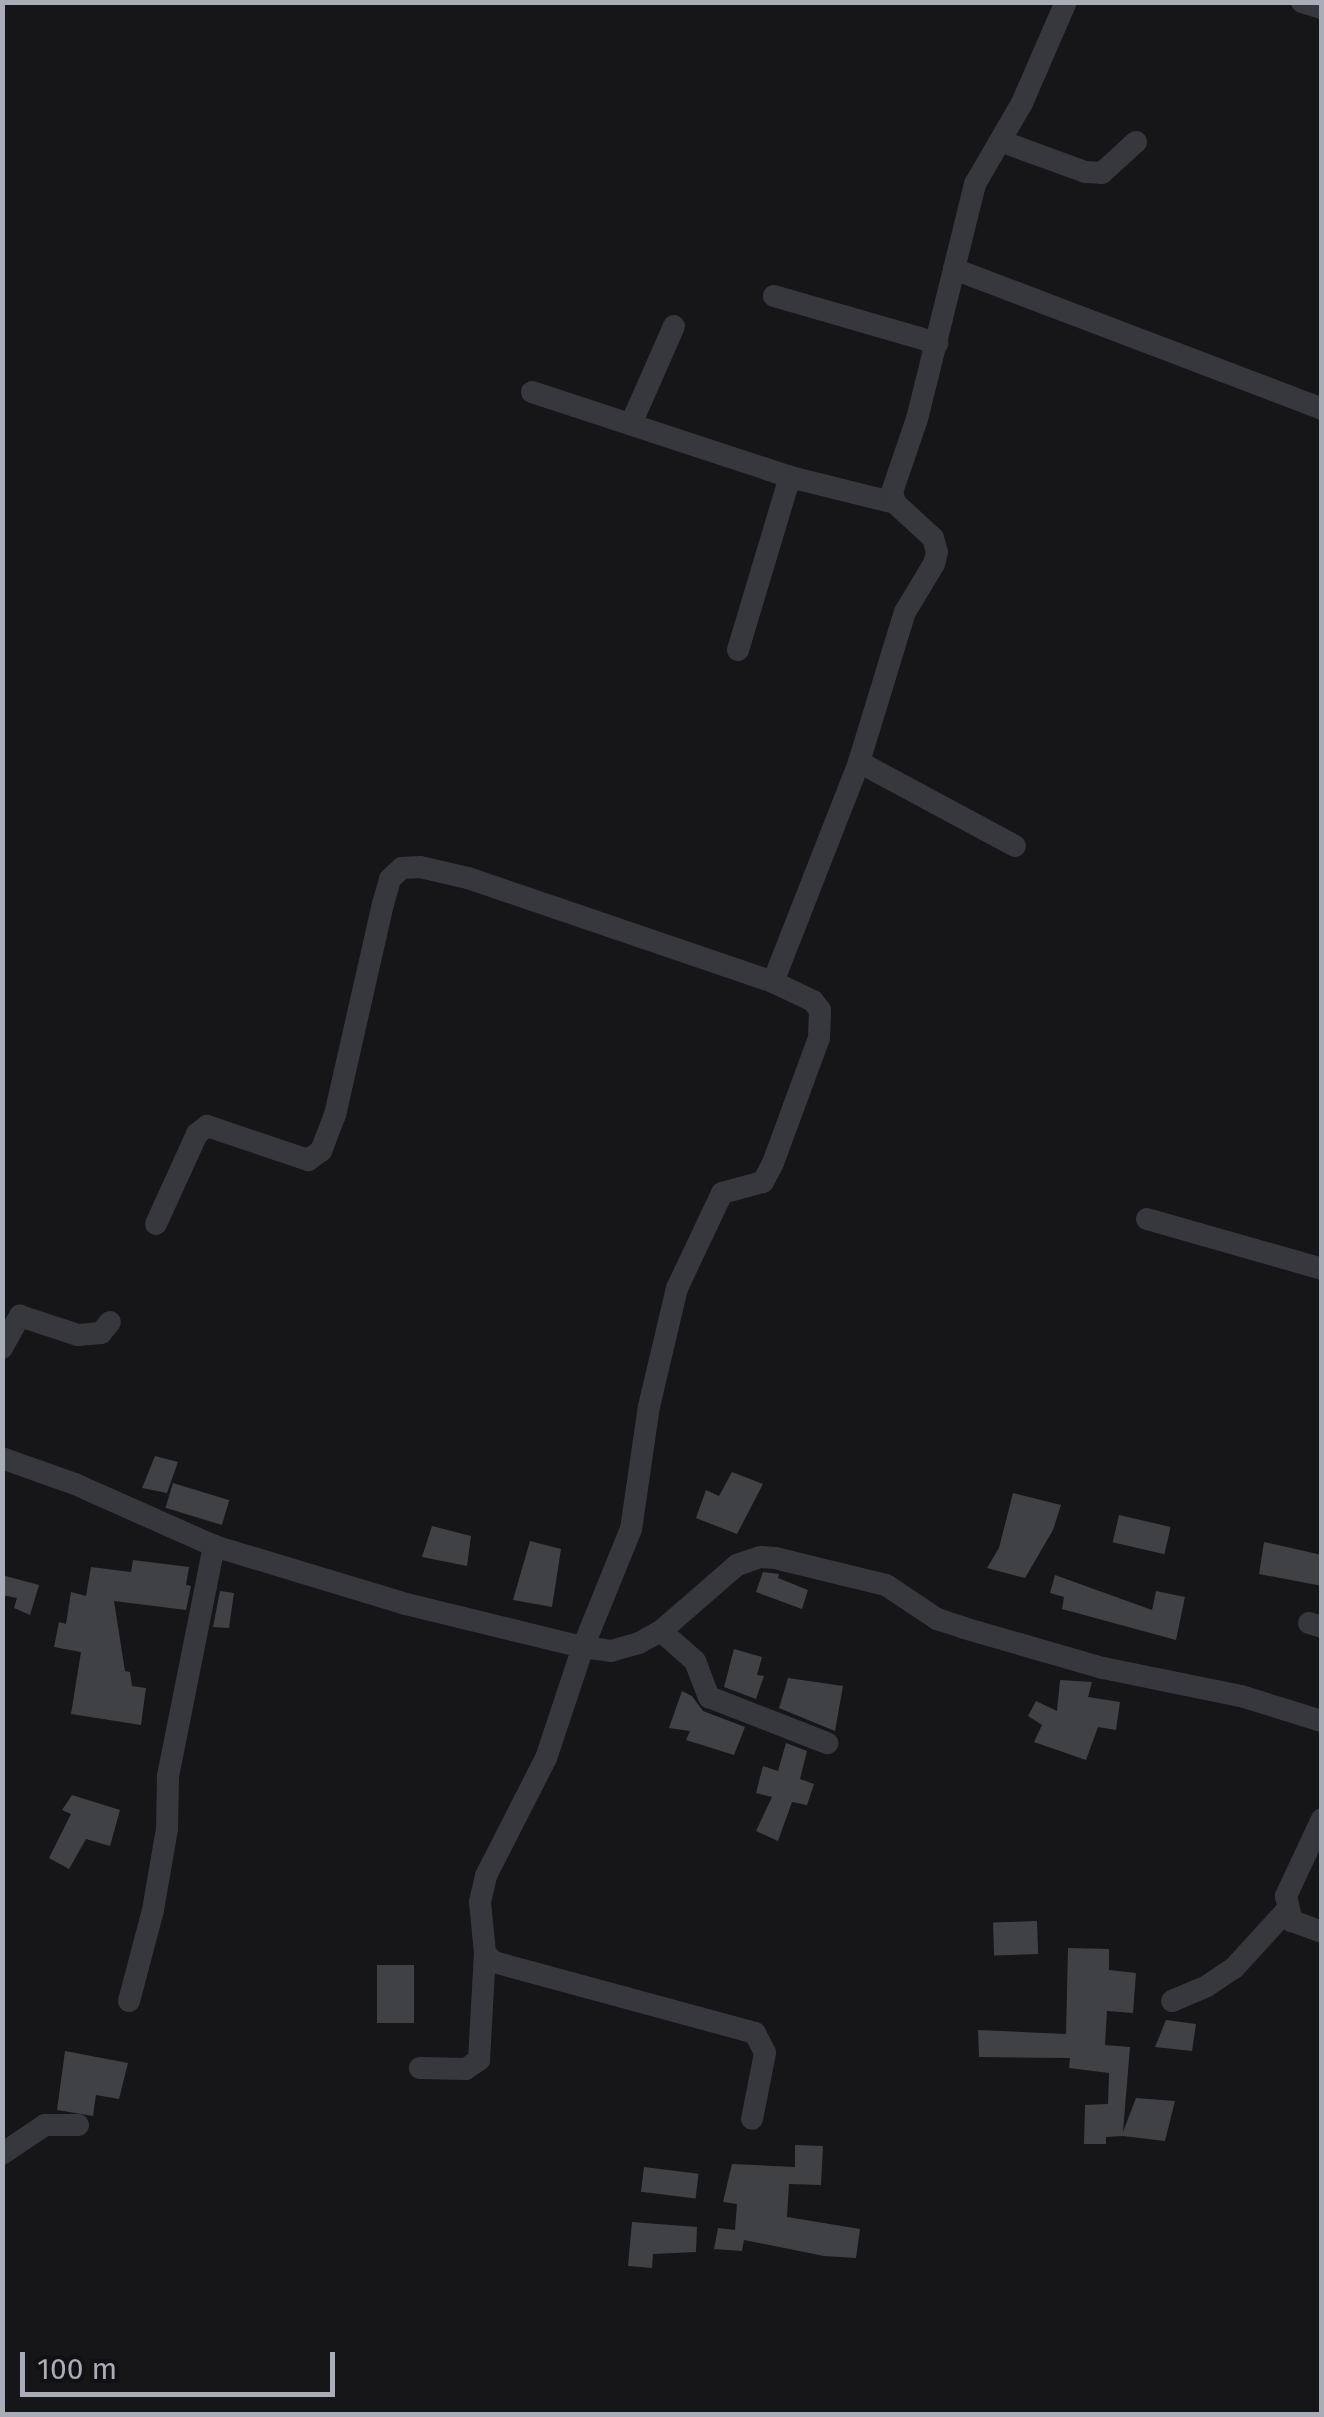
<!DOCTYPE html>
<html>
<head>
<meta charset="utf-8">
<style>
	body { margin:0 }
	#map { position:relative; width:1324px; height:2417px; overflow:hidden; background:#161618; font-family:"Fira Sans",sans-serif }
	div>[style] { position:absolute }
	[style*='--x'] { left:calc(var(--x)*1px); top:calc(var(--y)*1px); width:calc(var(--w)*1px); rotate:calc(var(--a)*1deg) }
	.building>* { inset:0; background:#404145; transform-origin:0 0 }
	.minor>* { height:22px; margin:-11px; padding:0 11px; transform-origin:11px; border-radius:11px; background:#37383d }
	span { translate:-50% -50%; white-space:nowrap; text-align:center; line-height:1.15; -webkit-text-stroke:10px #111113; paint-order:stroke }
	.frame { position:absolute; inset:0; border:5px solid #a8adb8; pointer-events:none }
	.scale { position:absolute; left:20px; top:2352px; width:315px; height:45px; box-sizing:border-box; border:5px solid #a8adb8; border-top:0; padding-left:12px; font-size:30px; line-height:35px; white-space:nowrap; color:#a8adb8; -webkit-text-stroke:8px #111113; paint-order:stroke }
</style>
</head>
<body>
<div id="map">
	<div class="building">
		<i style="clip-path:polygon(155px 1456px,178px 1462px,167px 1493px,142px 1488px)"></i>
		<i style="clip-path:polygon(732px 1472px,763px 1484px,737px 1534px,696px 1518px,706px 1490px,719px 1496px)"></i>
		<i style="left:173px;top:1483px;width:59px;height:26px;rotate:17deg"></i>
		<i style="clip-path:polygon(1013px 1493px,1061px 1505px,1053px 1530px,1025px 1578px,987px 1568px,999px 1548px)"></i>
		<i style="left:1119px;top:1515px;width:53px;height:28px;rotate:13deg"></i>
		<i style="clip-path:polygon(432px 1526px,471px 1536px,467px 1566px,422px 1557px)"></i>
		<i style="clip-path:polygon(530px 1541px,561px 1549px,552px 1607px,513px 1600px)"></i>
		<i style="clip-path:polygon(1264px 1542px,1322px 1555px,1322px 1586px,1259px 1574px)"></i>
		<i style="clip-path:polygon(133px 1560px,189px 1567px,186px 1585px,191px 1586px,186px 1610px,114px 1601px,125px 1671px,130px 1672px,132px 1686px,146px 1688px,141px 1725px,71px 1714px,81px 1652px,54px 1647px,59px 1622px,66px 1624px,71px 1592px,86px 1596px,91px 1567px,131px 1572px)"></i>
		<i style="clip-path:polygon(763px 1572px,779px 1574px,778px 1578px,808px 1590px,802px 1609px,756px 1592px)"></i>
		<i style="clip-path:polygon(2px 1575px,39px 1585px,30px 1615px,14px 1608px,17px 1598px,2px 1595px)"></i>
		<i style="clip-path:polygon(1055px 1575px,1152px 1610px,1156px 1591px,1185px 1597px,1176px 1640px,1062px 1609px,1064px 1597px,1050px 1593px)"></i>
		<i style="clip-path:polygon(220px 1591px,234px 1593px,229px 1628px,213px 1627px)"></i>
		<i style="clip-path:polygon(734px 1649px,762px 1657px,757px 1675px,764px 1676px,756px 1699px,724px 1687px)"></i>
		<i style="clip-path:polygon(788px 1678px,843px 1686px,835px 1731px,779px 1708px)"></i>
		<i style="clip-path:polygon(1060px 1680px,1092px 1682px,1088px 1697px,1120px 1702px,1116px 1730px,1098px 1727px,1086px 1760px,1034px 1742px,1042px 1725px,1028px 1716px,1036px 1701px,1057px 1711px)"></i>
		<i style="clip-path:polygon(682px 1691px,692px 1696px,703px 1711px,745px 1727px,734px 1755px,686px 1740px,690px 1731px,669px 1728px)"></i>
		<i style="clip-path:polygon(786px 1743px,807px 1751px,800px 1779px,814px 1784px,807px 1805px,792px 1802px,778px 1841px,756px 1831px,772px 1797px,756px 1793px,763px 1766px,778px 1771px)"></i>
		<i style="clip-path:polygon(72px 1795px,120px 1810px,110px 1846px,86px 1839px,69px 1869px,49px 1858px,71px 1814px,62px 1810px)"></i>
		<i style="left:1037px;top:1921px;width:33px;height:44px;rotate:88deg"></i>
		<i style="clip-path:polygon(1068px 1948px,1109px 1949px,1109px 1970px,1136px 1973px,1133px 2013px,1107px 2011px,1105px 2045px,1130px 2047px,1123px 2132px,1136px 2098px,1175px 2101px,1165px 2141px,1123px 2136px,1106px 2137px,1106px 2144px,1084px 2144px,1085px 2105px,1108px 2104px,1109px 2073px,1069px 2068px,1070px 2058px,979px 2057px,978px 2030px,1066px 2034px)"></i>
		<i style="left:377px;top:1965px;width:37px;height:58px"></i>
		<i style="clip-path:polygon(1166px 2020px,1196px 2024px,1192px 2051px,1155px 2047px)"></i>
		<i style="clip-path:polygon(65px 2051px,128px 2063px,119px 2099px,96px 2095px,93px 2116px,57px 2110px)"></i>
		<i style="clip-path:polygon(795px 2145px,823px 2146px,821px 2185px,789px 2184px,787px 2217px,860px 2229px,856px 2258px,824px 2256px,744px 2240px,742px 2251px,714px 2249px,718px 2228px,735px 2230px,737px 2204px,723px 2202px,732px 2164px,795px 2167px)"></i>
		<i style="left:644px;top:2167px;width:55px;height:25px;rotate:7deg"></i>
		<i style="clip-path:polygon(632px 2222px,697px 2227px,696px 2252px,653px 2254px,652px 2268px,628px 2266px)"></i>
	</div>
	<div class="minor">
		<i style="--x:1302;--y:2;--w:21;--a:17"></i>
		<i style="--x:1000;--y:141;--w:90;--a:20"></i>
		<i style="--x:1085;--y:172;--w:17;--a:3"></i>
		<i style="--x:1102;--y:173;--w:46;--a:-42.4"></i>
		<i style="--x:954;--y:269;--w:88;--a:-76.1"></i>
		<i style="--x:975;--y:184;--w:94;--a:-59.9"></i>
		<i style="--x:1022;--y:103;--w:110;--a:-66.5"></i>
		<i style="--x:774;--y:296;--w:170;--a:16.1"></i>
		<i style="--x:532;--y:392;--w:272;--a:18.2"></i>
		<i style="--x:790;--y:477;--w:108;--a:13.9"></i>
		<i style="--x:631;--y:424;--w:107;--a:-66.3"></i>
		<i style="--x:738;--y:650;--w:181;--a:-73.3"></i>
		<i style="--x:859;--y:762;--w:177;--a:28.3"></i>
		<i style="--x:773;--y:982;--w:236;--a:-68.6"></i>
		<i style="--x:859;--y:762;--w:157;--a:-73"></i>
		<i style="--x:905;--y:612;--w:56;--a:-58.9"></i>
		<i style="--x:934;--y:564;--w:12;--a:-76"></i>
		<i style="--x:937;--y:552;--w:15;--a:-106"></i>
		<i style="--x:933;--y:538;--w:52;--a:-137.4"></i>
		<i style="--x:895;--y:503;--w:11;--a:-105"></i>
		<i style="--x:892;--y:492;--w:77;--a:-71.1"></i>
		<i style="--x:917;--y:419;--w:154;--a:-76.1"></i>
		<i style="--x:954;--y:269;--w:394;--a:20.8"></i>
		<i style="--x:1147;--y:1219;--w:182;--a:15.9"></i>
		<i style="--x:156;--y:1224;--w:99;--a:-65.5"></i>
		<i style="--x:197;--y:1134;--w:13;--a:-39"></i>
		<i style="--x:207;--y:1126;--w:107;--a:18.6"></i>
		<i style="--x:308;--y:1160;--w:16;--a:-35"></i>
		<i style="--x:321;--y:1151;--w:39;--a:-69"></i>
		<i style="--x:335;--y:1115;--w:216;--a:-77.2"></i>
		<i style="--x:383;--y:904;--w:26;--a:-74"></i>
		<i style="--x:390;--y:879;--w:16;--a:-43"></i>
		<i style="--x:402;--y:868;--w:18;--a:-3"></i>
		<i style="--x:420;--y:867;--w:49;--a:12.9"></i>
		<i style="--x:468;--y:878;--w:322;--a:18.8"></i>
		<i style="--x:773;--y:982;--w:44;--a:25.4"></i>
		<i style="--x:813;--y:1001;--w:11;--a:52"></i>
		<i style="--x:820;--y:1010;--w:28;--a:92"></i>
		<i style="--x:819;--y:1038;--w:133;--a:110.2"></i>
		<i style="--x:773;--y:1163;--w:21;--a:118"></i>
		<i style="--x:763;--y:1182;--w:42;--a:165"></i>
		<i style="--x:722;--y:1193;--w:105;--a:115.3"></i>
		<i style="--x:677;--y:1288;--w:121;--a:103.3"></i>
		<i style="--x:649;--y:1406;--w:124;--a:98.3"></i>
		<i style="--x:631;--y:1529;--w:127;--a:112.1"></i>
		<i style="--x:583;--y:1647;--w:117;--a:108.4"></i>
		<i style="--x:546;--y:1758;--w:132;--a:117"></i>
		<i style="--x:486;--y:1876;--w:27;--a:103"></i>
		<i style="--x:480;--y:1902;--w:51;--a:84.4"></i>
		<i style="--x:485;--y:1953;--w:13;--a:45"></i>
		<i style="--x:494;--y:1962;--w:270;--a:15.2"></i>
		<i style="--x:755;--y:2033;--w:22;--a:63"></i>
		<i style="--x:765;--y:2053;--w:67;--a:101.1"></i>
		<i style="--x:2;--y:1348;--w:37;--a:-61"></i>
		<i style="--x:20;--y:1316;--w:61;--a:18.1"></i>
		<i style="--x:78;--y:1335;--w:23;--a:-5"></i>
		<i style="--x:101;--y:1333;--w:14;--a:-51"></i>
		<i style="--x:2;--y:1458;--w:77;--a:19.6"></i>
		<i style="--x:75;--y:1484;--w:152;--a:24"></i>
		<i style="--x:214;--y:1546;--w:201;--a:16.8"></i>
		<i style="--x:406;--y:1604;--w:182;--a:13.7"></i>
		<i style="--x:583;--y:1647;--w:28;--a:8"></i>
		<i style="--x:611;--y:1651;--w:29;--a:-16"></i>
		<i style="--x:639;--y:1643;--w:25;--a:-29"></i>
		<i style="--x:661;--y:1631;--w:101;--a:-41"></i>
		<i style="--x:737;--y:1565;--w:24;--a:-19"></i>
		<i style="--x:760;--y:1557;--w:15;--a:4"></i>
		<i style="--x:775;--y:1558;--w:114;--a:13.7"></i>
		<i style="--x:886;--y:1585;--w:61;--a:33.7"></i>
		<i style="--x:937;--y:1619;--w:28;--a:18"></i>
		<i style="--x:964;--y:1628;--w:145;--a:16.1"></i>
		<i style="--x:1103;--y:1668;--w:141;--a:11.5"></i>
		<i style="--x:1241;--y:1696;--w:85;--a:17.2"></i>
		<i style="--x:1309;--y:1623;--w:14;--a:17"></i>
		<i style="--x:661;--y:1631;--w:45;--a:41.4"></i>
		<i style="--x:695;--y:1661;--w:39;--a:69"></i>
		<i style="--x:709;--y:1697;--w:127;--a:21.3"></i>
		<i style="--x:1322;--y:1819;--w:85;--a:115.1"></i>
		<i style="--x:1286;--y:1896;--w:26;--a:77"></i>
		<i style="--x:1292;--y:1921;--w:32;--a:20"></i>
		<i style="--x:129;--y:2001;--w:94;--a:-75.2"></i>
		<i style="--x:153;--y:1910;--w:82;--a:-80.2"></i>
		<i style="--x:167;--y:1829;--w:53;--a:-88.9"></i>
		<i style="--x:168;--y:1776;--w:235;--a:-78.7"></i>
		<i style="--x:1172;--y:2001;--w:38;--a:-23"></i>
		<i style="--x:1207;--y:1986;--w:32;--a:-34"></i>
		<i style="--x:1234;--y:1968;--w:77;--a:-47.6"></i>
		<i style="--x:420;--y:2068;--w:46;--a:1.2"></i>
		<i style="--x:466;--y:2069;--w:16;--a:-35"></i>
		<i style="--x:479;--y:2060;--w:107;--a:-86.8"></i>
		<i style="--x:2;--y:2154;--w:52;--a:-34"></i>
		<i style="--x:45;--y:2125;--w:33;--a:0"></i>
	</div>
	<div class="frame"></div>
	<div class="scale">100 m</div>
</div>
</body>
</html>
